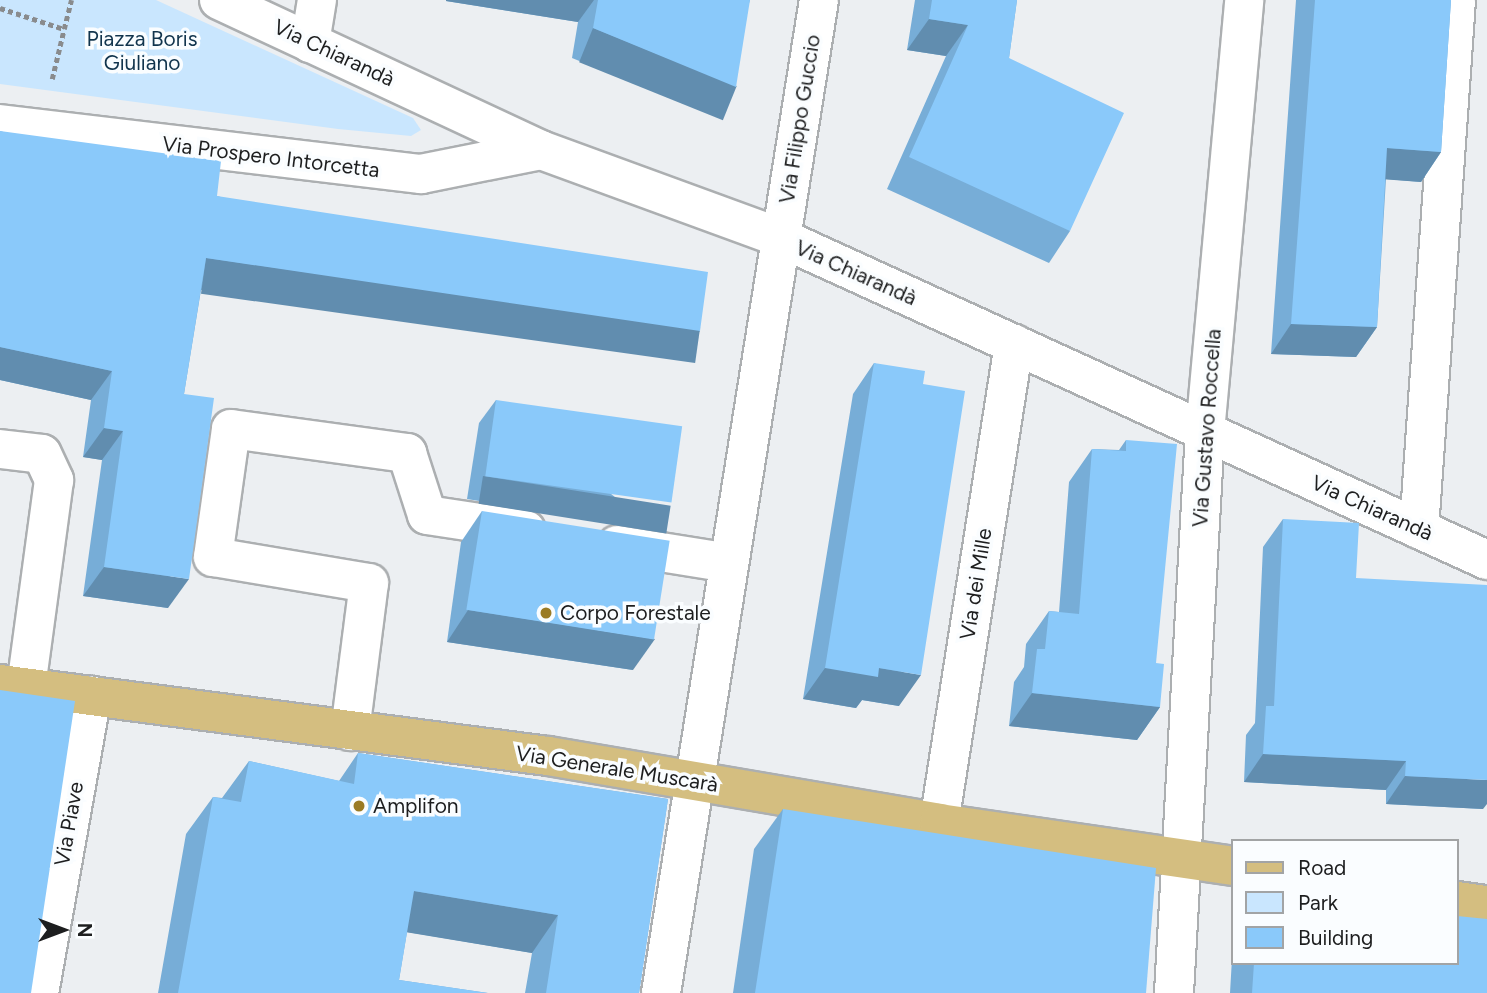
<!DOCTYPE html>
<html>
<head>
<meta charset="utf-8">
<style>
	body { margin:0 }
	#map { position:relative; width:1487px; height:993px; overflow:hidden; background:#eceff2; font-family:Figtree,sans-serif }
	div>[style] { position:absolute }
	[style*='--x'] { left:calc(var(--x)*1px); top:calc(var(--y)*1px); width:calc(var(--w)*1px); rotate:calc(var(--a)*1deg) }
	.green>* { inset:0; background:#c9e6fe }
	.path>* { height:4.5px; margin-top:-2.25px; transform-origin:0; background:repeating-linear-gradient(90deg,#898b8d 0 5px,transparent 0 8.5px) }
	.roads { filter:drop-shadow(2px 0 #acafb1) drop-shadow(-2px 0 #acafb1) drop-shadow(0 2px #acafb1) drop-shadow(0 -2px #acafb1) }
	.minor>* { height:38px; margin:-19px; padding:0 19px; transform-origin:19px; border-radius:19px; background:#fff }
	.major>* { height:38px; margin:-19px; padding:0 19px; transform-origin:19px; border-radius:19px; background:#d4be80 }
	.wall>* { inset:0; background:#77add7 }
	.shaded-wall>* { inset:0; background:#618daf; transform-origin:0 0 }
	.building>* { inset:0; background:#8ac9fa; transform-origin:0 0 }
	.dots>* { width:19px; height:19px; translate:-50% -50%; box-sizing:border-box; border:4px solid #fafdff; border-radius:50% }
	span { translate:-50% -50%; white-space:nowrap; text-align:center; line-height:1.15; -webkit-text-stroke:7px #fafdff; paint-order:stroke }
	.park-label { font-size:21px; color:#11344d }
	.street-label { font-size:21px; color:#1d1e1f }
	.poi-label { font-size:21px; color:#1d1e1f }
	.left { translate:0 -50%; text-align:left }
	.legend { position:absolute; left:1231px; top:839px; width:228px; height:126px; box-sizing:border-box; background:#fafdff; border:2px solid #a2a4a5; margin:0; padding:9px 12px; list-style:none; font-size:21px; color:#1d1e1f }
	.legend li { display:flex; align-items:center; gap:14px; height:35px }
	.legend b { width:35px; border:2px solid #a2a4a5 }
	.north { position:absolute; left:28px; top:895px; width:70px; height:70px; -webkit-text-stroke:5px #fafdff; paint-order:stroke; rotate:90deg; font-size:19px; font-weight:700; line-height:28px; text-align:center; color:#1d1e1f }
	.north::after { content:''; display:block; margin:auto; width:24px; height:32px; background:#1d1e1f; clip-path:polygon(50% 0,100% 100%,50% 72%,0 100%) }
</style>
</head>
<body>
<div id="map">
	<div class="green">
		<i style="clip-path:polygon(0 0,156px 0,413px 118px,421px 130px,411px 136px,338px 129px,0 84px)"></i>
	</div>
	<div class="path">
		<i style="--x:0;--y:8;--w:67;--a:18.2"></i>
		<i style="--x:64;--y:29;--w:30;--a:-76"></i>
		<i style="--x:52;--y:79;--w:51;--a:-76.5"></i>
	</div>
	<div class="roads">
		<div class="minor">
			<i style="--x:219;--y:0;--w:355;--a:25"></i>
			<i style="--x:541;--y:150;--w:256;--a:20.1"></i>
			<i style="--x:781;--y:238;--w:776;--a:24.52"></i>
			<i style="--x:310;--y:43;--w:44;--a:-80.8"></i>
			<i style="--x:0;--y:124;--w:424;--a:6.8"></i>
			<i style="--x:421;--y:174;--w:122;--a:-11.3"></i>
			<i style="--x:0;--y:449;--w:42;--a:6.8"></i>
			<i style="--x:42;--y:454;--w:29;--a:65"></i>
			<i style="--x:54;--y:480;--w:209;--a:97.7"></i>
			<i style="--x:1419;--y:529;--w:530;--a:-86"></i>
			<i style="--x:617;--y:545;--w:113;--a:9.1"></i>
			<i style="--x:350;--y:731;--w:149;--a:-82.7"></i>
			<i style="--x:369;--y:583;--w:158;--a:-170.5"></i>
			<i style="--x:213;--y:557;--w:129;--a:-82"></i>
			<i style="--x:231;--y:429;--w:178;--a:7.8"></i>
			<i style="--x:407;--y:453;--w:65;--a:72.1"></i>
			<i style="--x:427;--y:515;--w:100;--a:8.6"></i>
			<i style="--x:939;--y:823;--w:485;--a:-81.1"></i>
			<i style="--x:39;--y:993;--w:302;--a:-79.9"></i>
			<i style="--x:661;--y:993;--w:1005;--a:-80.96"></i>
			<i style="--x:1174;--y:993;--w:562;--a:-86.84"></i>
			<i style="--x:1205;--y:432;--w:434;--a:-84.8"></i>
		</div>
		<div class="major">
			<i style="--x:0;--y:684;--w:553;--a:7.49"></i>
			<i style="--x:548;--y:756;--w:397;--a:9.7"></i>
			<i style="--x:939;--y:823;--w:297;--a:8.3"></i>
			<i style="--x:1457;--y:901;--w:30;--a:8"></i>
		</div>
	</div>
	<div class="wall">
		<i style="clip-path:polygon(446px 0,750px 0,715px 116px,572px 58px,578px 22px,446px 1px)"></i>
		<i style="clip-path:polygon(915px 0,1017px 0,1009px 58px,1070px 231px,1049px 263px,887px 189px,946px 56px,907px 50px)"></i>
		<i style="clip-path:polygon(1296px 0,1451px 0,1441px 152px,1421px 182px,1386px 179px,1377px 327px,1356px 357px,1271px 354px)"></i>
		<i style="clip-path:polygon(0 131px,217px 196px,700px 331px,679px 360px,201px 290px,184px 394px,168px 608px,83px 596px,102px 460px,83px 457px,91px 400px,0 380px)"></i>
		<i style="clip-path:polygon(874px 363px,923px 384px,899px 706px,862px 700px,856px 708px,803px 699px,853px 394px)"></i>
		<i style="clip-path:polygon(496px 400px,654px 529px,467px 499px,479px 423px)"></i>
		<i style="clip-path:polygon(1126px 440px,1156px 663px,1160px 707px,1137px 740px,1009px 726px,1014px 682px,1024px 667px,1026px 644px,1049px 611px,1059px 612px,1069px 482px,1092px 449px,1119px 450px)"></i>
		<i style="clip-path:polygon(482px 511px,633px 670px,447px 642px,461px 542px)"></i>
		<i style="clip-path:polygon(1283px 519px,1356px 578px,1483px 809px,1386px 804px,1386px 790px,1244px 782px,1246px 735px,1255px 723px,1263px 547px)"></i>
		<i style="clip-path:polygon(358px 753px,668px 799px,639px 993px,525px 993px,532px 953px,407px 932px,399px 980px,488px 993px,158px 993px,186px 834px,213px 797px,222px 798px,249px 761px,339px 781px)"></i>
		<i style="clip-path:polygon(783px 809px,1146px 993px,733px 993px,754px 849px)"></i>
		<i style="clip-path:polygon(1233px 941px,1233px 963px,1457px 963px,1487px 993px,1230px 993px)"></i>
	</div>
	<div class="shaded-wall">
		<i style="clip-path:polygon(446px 0,594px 0,578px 22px,446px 1px)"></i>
		<i style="clip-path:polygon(929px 19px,968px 25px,946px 56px,907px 50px)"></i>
		<i style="left:593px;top:28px;width:155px;height:37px;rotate:22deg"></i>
		<i style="clip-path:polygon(1387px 148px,1441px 152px,1421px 182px,1367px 178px)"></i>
		<i style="left:206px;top:258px;width:499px;height:36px;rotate:8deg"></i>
		<i style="clip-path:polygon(1291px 324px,1377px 327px,1356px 357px,1271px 354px)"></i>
		<i style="clip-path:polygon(0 347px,112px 371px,91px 400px,0 380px)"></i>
		<i style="clip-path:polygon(104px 428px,123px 431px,102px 460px,83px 457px)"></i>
		<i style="left:483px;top:476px;width:190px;height:28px;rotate:9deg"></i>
		<i style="clip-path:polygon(104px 567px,189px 579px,168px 608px,83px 596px)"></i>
		<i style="clip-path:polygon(468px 610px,655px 639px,633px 670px,447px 642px)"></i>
		<i style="clip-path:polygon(825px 668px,879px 668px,921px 675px,899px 706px,862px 700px,856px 708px,803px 699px)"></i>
		<i style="clip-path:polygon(1032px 693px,1160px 707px,1137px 740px,1009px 726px)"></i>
		<i style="clip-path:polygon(1263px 754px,1406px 761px,1386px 790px,1244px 782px)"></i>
		<i style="clip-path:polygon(1405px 776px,1487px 780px,1487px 804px,1483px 809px,1386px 804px)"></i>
		<i style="clip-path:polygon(414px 891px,558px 915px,532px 953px,387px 929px)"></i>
	</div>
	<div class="building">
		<i style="clip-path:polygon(598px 0,750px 0,736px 87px,593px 28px)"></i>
		<i style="clip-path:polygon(932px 0,1017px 0,1009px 58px,1124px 113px,1070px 231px,909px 157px,968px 25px,929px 19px)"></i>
		<i style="clip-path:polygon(1315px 0,1451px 0,1441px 152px,1387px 148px,1377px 327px,1291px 324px)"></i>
		<i style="clip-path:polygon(0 131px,221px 161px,217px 196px,708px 272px,700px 331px,206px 258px,184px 394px,214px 398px,189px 579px,104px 567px,123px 431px,104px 428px,112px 371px,0 347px)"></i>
		<i style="clip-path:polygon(874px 363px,925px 371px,923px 384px,965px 391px,921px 675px,879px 668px,878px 677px,825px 668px)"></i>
		<i style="left:496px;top:400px;width:188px;height:77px;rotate:8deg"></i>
		<i style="clip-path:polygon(1126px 440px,1177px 444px,1156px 663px,1164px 664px,1160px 707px,1032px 693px,1037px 649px,1045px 649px,1049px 611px,1079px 614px,1092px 449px,1126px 451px)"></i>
		<i style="left:482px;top:511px;width:190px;height:100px;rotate:9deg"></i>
		<i style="clip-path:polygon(1283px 519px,1359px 523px,1356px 578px,1487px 585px,1487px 780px,1405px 776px,1406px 761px,1263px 754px,1266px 706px,1274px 706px)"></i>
		<i style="clip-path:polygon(0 690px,75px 701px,31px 993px,0 993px)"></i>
		<i style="clip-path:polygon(358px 753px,668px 799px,639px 993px,546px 993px,558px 915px,414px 891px,399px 980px,488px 993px,178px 993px,213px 797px,241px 802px,249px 761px,354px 784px)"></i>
		<i style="clip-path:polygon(783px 809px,1156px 868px,1146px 993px,755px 993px)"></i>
		<i style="clip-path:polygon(1457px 916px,1487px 919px,1487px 993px,1252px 993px,1254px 963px,1457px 963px)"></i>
	</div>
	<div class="dots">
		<i style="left:546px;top:613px;background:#9a7b25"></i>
		<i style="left:359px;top:806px;background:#9a7b25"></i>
	</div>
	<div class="park-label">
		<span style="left:142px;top:51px">Piazza Boris<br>Giuliano</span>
	</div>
	<div class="street-label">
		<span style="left:334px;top:53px;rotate:25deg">Via Chiarandà</span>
		<span style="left:800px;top:119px;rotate:-81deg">Via Filippo Guccio</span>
		<span style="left:271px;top:157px;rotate:7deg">Via Prospero Intorcetta</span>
		<span style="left:856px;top:273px;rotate:24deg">Via Chiarandà</span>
		<span style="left:1207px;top:428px;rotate:-86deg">Via Gustavo Roccella</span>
		<span style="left:1372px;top:508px;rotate:24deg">Via Chiarandà</span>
		<span style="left:976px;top:584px;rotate:-81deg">Via dei Mille</span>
		<span style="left:617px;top:769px;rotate:9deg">Via Generale Muscarà</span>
		<span style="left:69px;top:824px;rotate:-80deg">Via Piave</span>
	</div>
	<div class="poi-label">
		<span class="left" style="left:560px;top:613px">Corpo Forestale</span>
		<span class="left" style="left:373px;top:806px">Amplifon</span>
	</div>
	<ul class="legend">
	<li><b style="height:9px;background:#d4be80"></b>Road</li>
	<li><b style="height:19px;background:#c9e6fe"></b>Park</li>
	<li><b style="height:19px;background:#8ac9fa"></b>Building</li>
	</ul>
	<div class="north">N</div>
</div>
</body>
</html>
